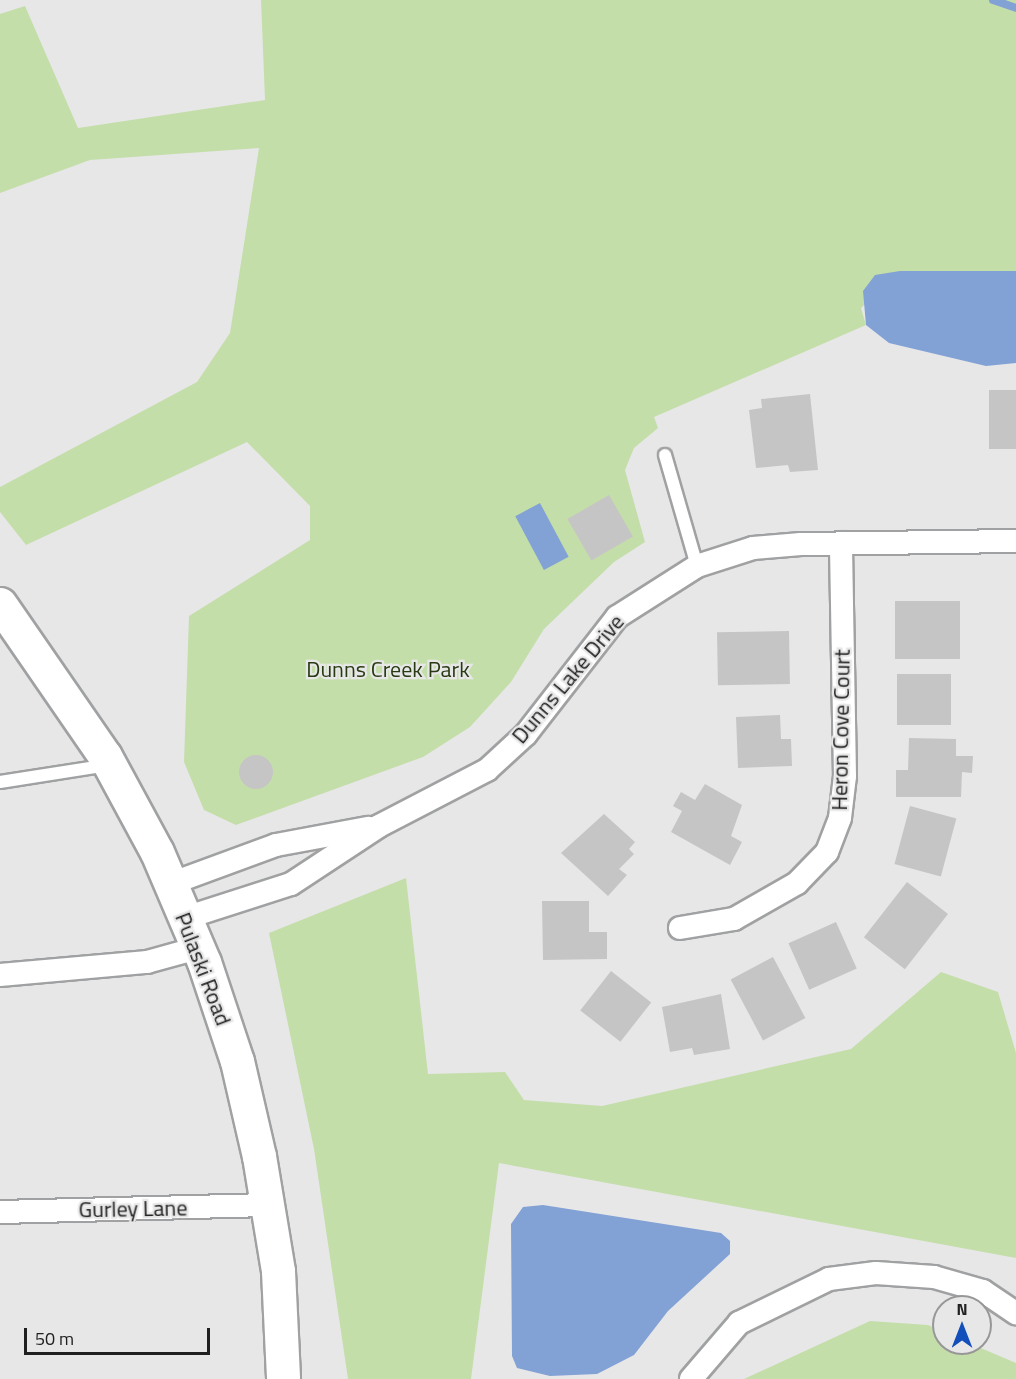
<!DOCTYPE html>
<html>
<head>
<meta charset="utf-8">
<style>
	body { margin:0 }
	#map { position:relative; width:1016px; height:1379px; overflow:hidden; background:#e7e7e8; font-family:"Titillium Web",sans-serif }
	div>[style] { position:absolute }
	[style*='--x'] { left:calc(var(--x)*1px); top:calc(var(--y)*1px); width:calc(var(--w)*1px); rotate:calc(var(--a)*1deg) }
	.green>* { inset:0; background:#c4dea9 }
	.water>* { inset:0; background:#82a1d5; transform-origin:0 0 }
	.stream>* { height:8px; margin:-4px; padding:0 4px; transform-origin:4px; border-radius:4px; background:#82a1d5 }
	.building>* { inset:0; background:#c6c5c5; transform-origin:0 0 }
	.round { border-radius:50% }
	.roads { filter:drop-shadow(2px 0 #a0a1a2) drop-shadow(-2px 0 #a0a1a2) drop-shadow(0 2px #a0a1a2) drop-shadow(0 -2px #a0a1a2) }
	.lane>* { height:12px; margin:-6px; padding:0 6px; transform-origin:6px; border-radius:6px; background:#fff }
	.street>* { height:22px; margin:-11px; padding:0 11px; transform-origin:11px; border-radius:11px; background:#fff }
	.primary>* { height:33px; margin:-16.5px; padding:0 16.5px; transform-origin:16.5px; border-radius:16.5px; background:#fff }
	span { translate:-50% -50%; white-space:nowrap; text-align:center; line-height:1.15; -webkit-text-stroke:4.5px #e7e7e8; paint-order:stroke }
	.park-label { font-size:22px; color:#283a11 }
	.street-label { font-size:22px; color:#202020 }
	.north { position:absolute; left:932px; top:1295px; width:60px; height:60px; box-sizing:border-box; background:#e7e7e8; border:2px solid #979798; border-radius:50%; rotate:0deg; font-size:16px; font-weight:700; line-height:24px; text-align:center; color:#202020 }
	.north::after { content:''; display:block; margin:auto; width:21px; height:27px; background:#124fba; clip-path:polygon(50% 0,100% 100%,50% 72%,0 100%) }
	.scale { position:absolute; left:24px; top:1328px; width:186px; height:27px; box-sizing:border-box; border:3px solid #202020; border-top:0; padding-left:8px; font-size:18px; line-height:21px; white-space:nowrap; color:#202020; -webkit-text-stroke:4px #e7e7e8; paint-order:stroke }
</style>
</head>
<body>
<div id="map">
	<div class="green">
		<i style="clip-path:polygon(261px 0,1016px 0,1016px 271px,900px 271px,861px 308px,866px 325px,654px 417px,658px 428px,634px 448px,625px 470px,645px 542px,614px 562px,544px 629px,511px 682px,470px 727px,423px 757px,236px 825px,204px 810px,184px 762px,189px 616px,310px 540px,310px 506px,247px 442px,26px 545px,0 512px,0 487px,197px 382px,230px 333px,259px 148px,90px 160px,0 193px,0 14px,25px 6px,78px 128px,265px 100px)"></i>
		<i style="clip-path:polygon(406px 878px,428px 1074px,505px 1072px,524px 1100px,602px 1106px,851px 1049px,941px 972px,998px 992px,1016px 1053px,1016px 1258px,499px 1163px,471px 1379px,348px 1379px,314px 1149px,269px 933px)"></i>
		<i style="clip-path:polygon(870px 1321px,928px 1325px,944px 1332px,944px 1343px,969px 1343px,1016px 1363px,1016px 1379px,744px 1379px)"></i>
	</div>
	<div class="water">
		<i style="clip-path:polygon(900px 271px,1016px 271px,1016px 363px,986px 366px,889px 343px,866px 325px,863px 291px,875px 275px)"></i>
		<i style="left:540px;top:503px;width:61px;height:28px;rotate:62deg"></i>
		<i style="clip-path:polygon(543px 1205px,721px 1233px,730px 1241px,730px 1254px,668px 1311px,634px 1355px,597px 1374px,550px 1376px,517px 1368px,512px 1356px,511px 1224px,523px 1207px)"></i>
	</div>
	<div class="stream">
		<i style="--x:993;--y:0;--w:24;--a:19"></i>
	</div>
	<div class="building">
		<i style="left:1016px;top:390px;width:59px;height:27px;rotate:90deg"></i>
		<i style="clip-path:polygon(810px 394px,818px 470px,790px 472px,788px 465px,756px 468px,749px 410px,762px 408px,761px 399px)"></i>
		<i style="left:609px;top:495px;width:48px;height:48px;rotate:60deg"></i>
		<i style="left:960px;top:601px;width:58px;height:65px;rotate:90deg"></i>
		<i style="left:789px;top:631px;width:53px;height:72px;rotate:89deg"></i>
		<i style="left:897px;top:674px;width:54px;height:51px"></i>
		<i style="clip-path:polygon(780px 715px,781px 739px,791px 739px,792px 766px,738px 768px,736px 717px)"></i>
		<i style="clip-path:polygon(909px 738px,956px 739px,956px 756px,973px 756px,972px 773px,962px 772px,961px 797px,896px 797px,896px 770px,908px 770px)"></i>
		<i class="round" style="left:239px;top:755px;width:34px;height:34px"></i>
		<i style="clip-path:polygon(705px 784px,742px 805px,731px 836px,742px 842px,730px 865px,671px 832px,682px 811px,673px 806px,681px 792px,695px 800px)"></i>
		<i style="left:910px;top:806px;width:48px;height:60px;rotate:15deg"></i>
		<i style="clip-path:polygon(604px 814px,635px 842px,629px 849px,634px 854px,619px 869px,627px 875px,608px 896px,561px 853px)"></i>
		<i style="left:907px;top:882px;width:52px;height:70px;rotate:38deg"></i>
		<i style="clip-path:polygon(542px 901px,589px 901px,589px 932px,607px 932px,607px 959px,543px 960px)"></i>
		<i style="left:836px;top:922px;width:51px;height:52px;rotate:66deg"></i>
		<i style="left:773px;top:957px;width:69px;height:48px;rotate:62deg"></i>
		<i style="left:611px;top:971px;width:51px;height:50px;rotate:38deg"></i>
		<i style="clip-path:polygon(721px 994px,730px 1049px,694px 1055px,692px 1048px,670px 1052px,662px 1007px)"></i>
	</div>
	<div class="roads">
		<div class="lane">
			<i style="--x:665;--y:455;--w:116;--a:73.9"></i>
			<i style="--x:0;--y:782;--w:109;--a:-8.9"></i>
		</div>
		<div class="street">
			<i style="--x:170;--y:884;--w:113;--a:-20.2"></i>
			<i style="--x:276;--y:845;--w:94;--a:-10.5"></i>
			<i style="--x:185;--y:918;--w:111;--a:-17.8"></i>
			<i style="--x:291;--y:884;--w:105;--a:-33.4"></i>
			<i style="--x:379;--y:826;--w:122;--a:-27.4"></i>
			<i style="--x:487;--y:770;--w:53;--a:-42.7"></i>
			<i style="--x:526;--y:734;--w:148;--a:-52.1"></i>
			<i style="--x:617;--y:617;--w:95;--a:-32.5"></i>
			<i style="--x:697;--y:566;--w:59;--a:-17.8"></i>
			<i style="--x:753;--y:548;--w:48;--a:-4.8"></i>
			<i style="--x:801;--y:544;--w:215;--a:-0.8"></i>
			<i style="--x:680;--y:928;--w:55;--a:-9.5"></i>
			<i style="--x:734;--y:919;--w:73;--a:-29.7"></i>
			<i style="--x:797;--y:883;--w:43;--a:-45.9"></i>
			<i style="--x:827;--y:852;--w:36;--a:-69"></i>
			<i style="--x:840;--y:818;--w:42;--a:-83.2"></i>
			<i style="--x:845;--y:776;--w:233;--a:-91"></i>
			<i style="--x:0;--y:975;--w:148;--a:-5.1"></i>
			<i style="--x:147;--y:962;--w:53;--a:-15.4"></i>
			<i style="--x:0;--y:1212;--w:267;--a:-1.5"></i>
			<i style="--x:691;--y:1379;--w:74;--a:-49.4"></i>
			<i style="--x:739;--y:1323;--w:100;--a:-26.1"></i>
			<i style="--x:829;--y:1279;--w:47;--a:-7.3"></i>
			<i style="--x:876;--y:1273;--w:58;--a:3.9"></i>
			<i style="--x:934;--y:1277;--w:51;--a:15.9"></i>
			<i style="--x:983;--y:1291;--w:40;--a:34"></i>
		</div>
		<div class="primary">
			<i style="--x:0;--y:604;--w:185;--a:55.4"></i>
			<i style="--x:105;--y:756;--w:109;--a:61.6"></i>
			<i style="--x:157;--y:852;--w:120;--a:66.9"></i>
			<i style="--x:204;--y:962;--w:104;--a:71.6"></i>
			<i style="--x:237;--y:1061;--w:98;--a:77"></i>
			<i style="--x:259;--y:1156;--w:117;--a:80.6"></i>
			<i style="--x:278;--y:1271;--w:108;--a:87.3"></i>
		</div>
	</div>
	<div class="park-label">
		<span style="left:388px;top:670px">Dunns Creek Park</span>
	</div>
	<div class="street-label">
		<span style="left:568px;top:679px;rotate:-50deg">Dunns Lake Drive</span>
		<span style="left:841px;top:730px;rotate:-89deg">Heron Cove Court</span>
		<span style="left:203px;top:969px;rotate:69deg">Pulaski Road</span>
		<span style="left:133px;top:1209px;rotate:-1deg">Gurley Lane</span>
	</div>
	<div class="north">N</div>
	<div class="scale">50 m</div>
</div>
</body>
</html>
